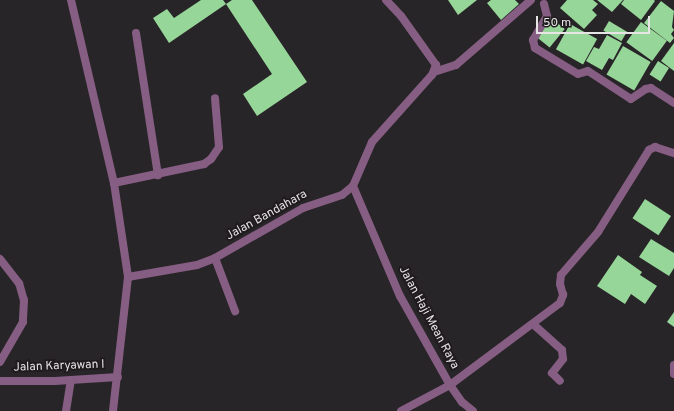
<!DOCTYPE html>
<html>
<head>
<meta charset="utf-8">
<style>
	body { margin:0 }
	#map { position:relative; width:674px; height:411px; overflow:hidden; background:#282528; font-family:Overpass,sans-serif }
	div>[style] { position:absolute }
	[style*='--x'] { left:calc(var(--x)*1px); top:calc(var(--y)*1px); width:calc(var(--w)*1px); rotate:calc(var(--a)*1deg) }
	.building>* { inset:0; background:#96d698; transform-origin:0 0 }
	.street>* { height:8px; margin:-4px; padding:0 4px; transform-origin:4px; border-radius:4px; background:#865d83 }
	span { translate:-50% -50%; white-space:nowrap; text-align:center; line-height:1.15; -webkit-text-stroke:4px #1f1b1e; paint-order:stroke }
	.street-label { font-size:12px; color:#e6e4e5 }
	.scale { position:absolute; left:536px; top:16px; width:114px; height:18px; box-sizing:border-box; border:2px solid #e6e4e5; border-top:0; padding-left:5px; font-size:12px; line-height:14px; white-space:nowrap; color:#e6e4e5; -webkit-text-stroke:3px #1f1b1e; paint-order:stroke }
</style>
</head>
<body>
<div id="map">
	<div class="building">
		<i style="clip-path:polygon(201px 0,223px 0,226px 4px,169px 43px,153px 18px,167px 9px,174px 18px)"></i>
		<i style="clip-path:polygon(232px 0,252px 0,307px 82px,257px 116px,243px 94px,272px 74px,226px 4px)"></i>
		<i style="clip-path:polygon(448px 0,477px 0,458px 15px)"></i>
		<i style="clip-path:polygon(491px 0,515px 0,519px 4px,501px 20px,487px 3px)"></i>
		<i style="clip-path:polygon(567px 0,593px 0,598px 4px,592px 10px,597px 15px,584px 29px,560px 8px)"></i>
		<i style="clip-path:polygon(597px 0,623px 0,612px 12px)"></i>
		<i style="clip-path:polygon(624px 0,654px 0,655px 1px,641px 20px,621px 4px)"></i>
		<i style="clip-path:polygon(661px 1px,674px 11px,672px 27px,674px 30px,671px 34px,674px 38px,670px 43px,644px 23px)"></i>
		<i style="left:550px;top:17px;width:19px;height:24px;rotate:39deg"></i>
		<i style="left:609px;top:21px;width:21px;height:11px;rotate:31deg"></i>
		<i style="left:641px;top:22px;width:32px;height:25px;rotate:36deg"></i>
		<i style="left:570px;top:24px;width:31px;height:29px;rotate:29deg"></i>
		<i style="clip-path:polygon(607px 35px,622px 43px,613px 60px,609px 58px,602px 70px,586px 61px,594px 47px,599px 49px)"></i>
		<i style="clip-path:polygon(674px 43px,674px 71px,661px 61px)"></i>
		<i style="left:623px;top:46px;width:32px;height:33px;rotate:30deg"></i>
		<i style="left:658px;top:61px;width:13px;height:16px;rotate:32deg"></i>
		<i style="left:645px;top:199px;width:31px;height:23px;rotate:33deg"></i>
		<i style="clip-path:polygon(651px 239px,674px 253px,674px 268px,669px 276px,639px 257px)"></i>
		<i style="clip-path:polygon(618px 255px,642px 272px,640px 275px,657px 286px,645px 304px,631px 294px,625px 304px,597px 286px)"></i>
		<i style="clip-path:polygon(674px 312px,674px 327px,667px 322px)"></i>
	</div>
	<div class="street">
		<i style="--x:71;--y:0;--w:188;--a:76.8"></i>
		<i style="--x:114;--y:183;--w:95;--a:81.5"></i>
		<i style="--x:128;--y:277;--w:135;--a:96.4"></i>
		<i style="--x:544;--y:4;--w:12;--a:76"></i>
		<i style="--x:547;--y:16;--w:28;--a:120"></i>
		<i style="--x:533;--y:40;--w:8;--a:76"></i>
		<i style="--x:535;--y:48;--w:50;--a:31.2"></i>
		<i style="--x:578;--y:74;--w:10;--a:-17"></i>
		<i style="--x:588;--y:71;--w:51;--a:33.1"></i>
		<i style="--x:631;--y:99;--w:18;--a:-34"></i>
		<i style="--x:646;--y:89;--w:5;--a:-11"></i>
		<i style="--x:651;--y:88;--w:27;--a:33"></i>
		<i style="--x:136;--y:33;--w:144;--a:81.2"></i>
		<i style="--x:434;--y:72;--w:23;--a:-18"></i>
		<i style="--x:456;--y:65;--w:99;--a:-40.9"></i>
		<i style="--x:114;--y:183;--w:92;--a:-11.9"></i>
		<i style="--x:204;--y:164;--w:9;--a:-36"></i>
		<i style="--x:211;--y:159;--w:14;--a:-56"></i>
		<i style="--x:219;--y:147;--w:49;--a:-94.7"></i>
		<i style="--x:353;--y:186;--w:120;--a:66.9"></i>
		<i style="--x:400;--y:296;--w:102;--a:60.7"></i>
		<i style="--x:450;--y:385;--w:21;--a:55"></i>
		<i style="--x:462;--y:402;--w:14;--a:39"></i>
		<i style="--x:215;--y:258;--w:57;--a:69.3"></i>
		<i style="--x:0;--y:259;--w:31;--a:52"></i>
		<i style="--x:19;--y:283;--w:18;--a:74"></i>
		<i style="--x:24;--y:300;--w:22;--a:93"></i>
		<i style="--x:23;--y:322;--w:46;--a:119.9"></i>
		<i style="--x:128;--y:277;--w:70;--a:-9.9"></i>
		<i style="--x:197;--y:265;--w:19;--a:-21"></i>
		<i style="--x:215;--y:258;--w:101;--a:-29.6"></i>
		<i style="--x:303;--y:208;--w:41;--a:-18.4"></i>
		<i style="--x:342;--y:195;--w:14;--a:-39"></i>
		<i style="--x:353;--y:186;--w:48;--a:-66.6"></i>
		<i style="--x:372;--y:142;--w:90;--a:-48.2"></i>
		<i style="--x:432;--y:75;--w:11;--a:-68"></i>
		<i style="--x:436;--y:65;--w:60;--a:-125.5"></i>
		<i style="--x:401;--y:16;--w:22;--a:-133"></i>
		<i style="--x:533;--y:324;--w:39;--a:42"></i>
		<i style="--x:562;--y:350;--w:9;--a:84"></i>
		<i style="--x:563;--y:359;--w:18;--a:128"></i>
		<i style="--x:552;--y:373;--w:11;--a:45"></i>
		<i style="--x:674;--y:365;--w:9;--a:90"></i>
		<i style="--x:0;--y:381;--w:55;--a:0"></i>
		<i style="--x:55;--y:381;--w:63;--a:-3.6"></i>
		<i style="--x:66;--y:411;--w:31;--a:-81"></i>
		<i style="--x:401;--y:411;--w:55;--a:-28"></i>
		<i style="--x:450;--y:385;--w:137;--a:-36.7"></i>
		<i style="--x:560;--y:303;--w:9;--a:-69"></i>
		<i style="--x:563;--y:295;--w:11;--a:-105"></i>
		<i style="--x:560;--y:284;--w:9;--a:-84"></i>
		<i style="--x:561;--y:275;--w:57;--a:-49.3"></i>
		<i style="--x:598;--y:232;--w:97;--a:-58.1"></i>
		<i style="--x:649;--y:150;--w:7;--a:-27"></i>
		<i style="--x:655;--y:147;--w:20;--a:18"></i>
	</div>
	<div class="street-label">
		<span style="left:267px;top:216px;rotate:-29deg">Jalan Bandahara</span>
		<span style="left:428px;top:318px;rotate:62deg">Jalan Haji Mean Raya</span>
		<span style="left:59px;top:367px;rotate:-2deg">Jalan Karyawan I</span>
	</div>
	<div class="scale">50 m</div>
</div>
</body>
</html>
